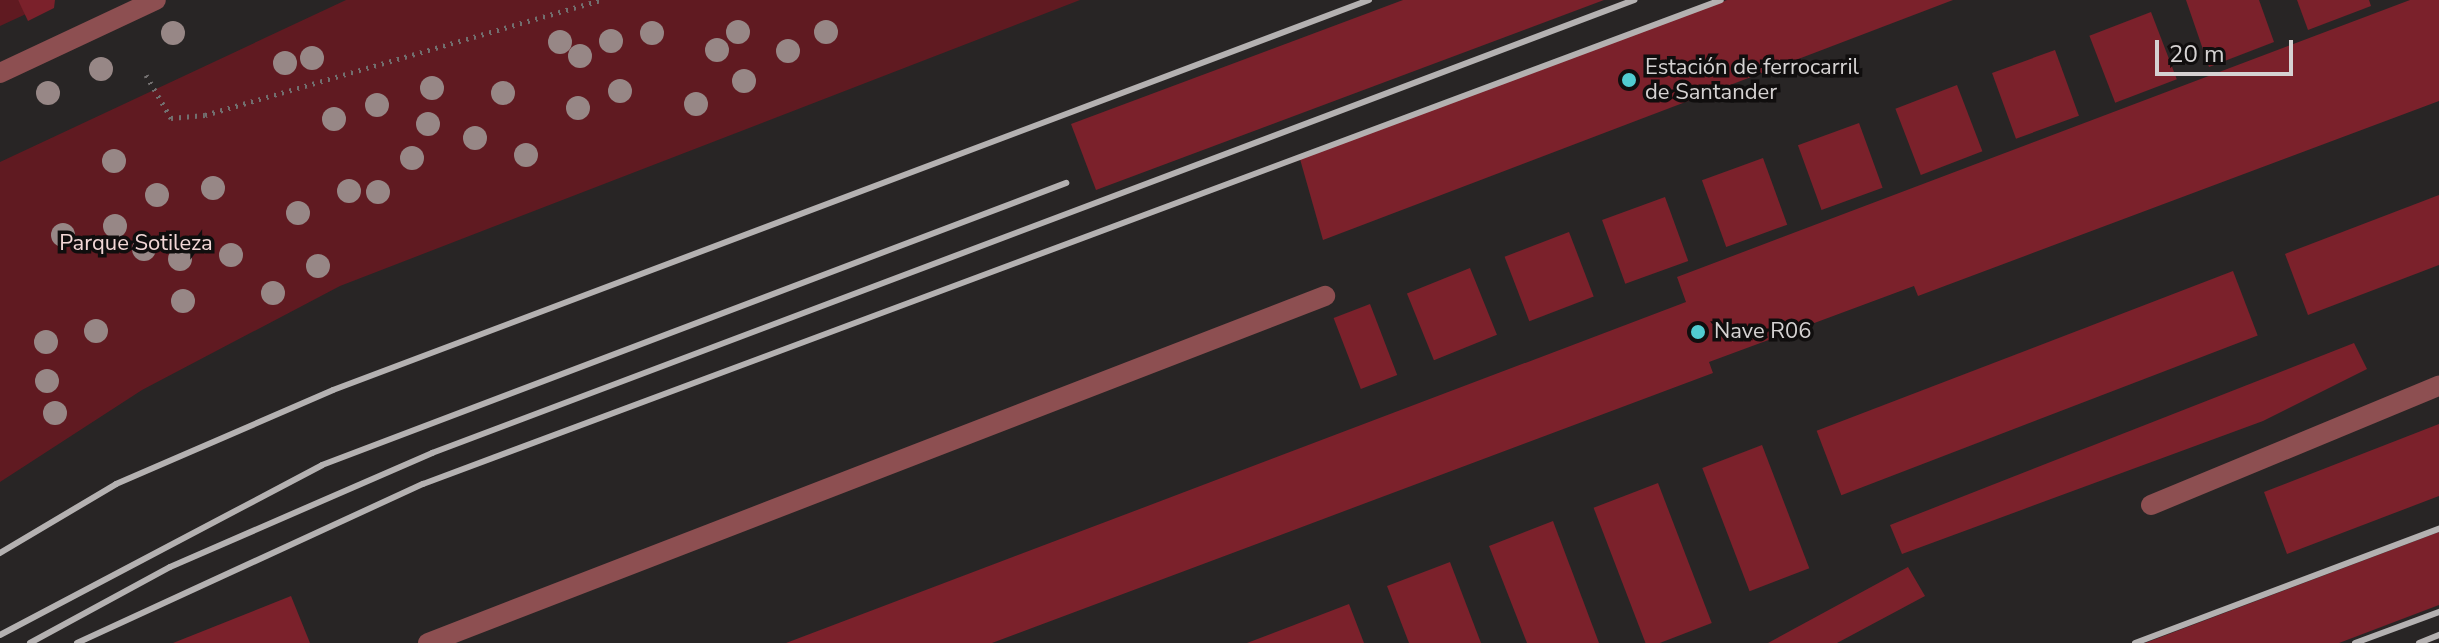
<!DOCTYPE html>
<html>
<head>
<meta charset="utf-8">
<style>
	body { margin:0 }
	#map { position:relative; width:2439px; height:643px; overflow:hidden; background:#282525; font-family:"Nunito Sans",sans-serif }
	div>[style] { position:absolute }
	[style*='--x'] { left:calc(var(--x)*1px); top:calc(var(--y)*1px); width:calc(var(--w)*1px); rotate:calc(var(--a)*1deg) }
	.green>* { inset:0; background:#601a21 }
	.building>* { inset:0; background:#7b212b; transform-origin:0 0 }
	.path>* { height:5px; margin-top:-2.5px; transform-origin:0; background:repeating-linear-gradient(90deg,#726f6f 0 2px,transparent 0 8px) }
	.service>* { height:20px; margin:-10px; padding:0 10px; transform-origin:10px; border-radius:10px; background:#8d4f51 }
	.minor>* { height:20px; margin:-10px; padding:0 10px; transform-origin:10px; border-radius:10px; background:#8d4f51 }
	.rail>* { height:6px; margin:-3px; padding:0 3px; transform-origin:3px; border-radius:3px; background:#b4b1b1 }
	.trees>* { width:24px; height:24px; margin:-12px; border-radius:50%; background:#978786 }
	.dots>* { width:22px; height:22px; translate:-50% -50%; box-sizing:border-box; border:4px solid #100e0e; border-radius:50% }
	span { translate:-50% -50%; white-space:nowrap; text-align:center; line-height:1.15; -webkit-text-stroke:7px #100e0e; paint-order:stroke }
	.poi-label { font-size:22px; color:#d5d2d2 }
	.left { translate:0 -50%; text-align:left }
	.park-label { font-size:22px; color:#f2d7d6 }
	.scale { position:absolute; left:2155px; top:40px; width:138px; height:36px; box-sizing:border-box; border:4px solid #d5d2d2; border-top:0; padding-left:10px; font-size:24px; line-height:28px; white-space:nowrap; color:#d5d2d2; -webkit-text-stroke:6px #100e0e; paint-order:stroke }
</style>
</head>
<body>
<div id="map">
	<div class="green">
		<i style="clip-path:polygon(0 0,18px 0,26px 14px,0 26px)"></i>
		<i style="clip-path:polygon(346px 0,1080px 0,340px 286px,142px 390px,0 482px,0 162px)"></i>
	</div>
	<div class="building">
		<i style="clip-path:polygon(18px 0,55px 0,54px 8px,28px 21px)"></i>
		<i style="clip-path:polygon(1403px 0,1604px 0,1096px 190px,1071px 124px)"></i>
		<i style="clip-path:polygon(1727px 0,1953px 0,1323px 240px,1300px 159px)"></i>
		<i style="clip-path:polygon(2186px 0,2259px 0,2274px 42px,2209px 67px)"></i>
		<i style="clip-path:polygon(2297px 0,2369px 0,2371px 6px,2308px 30px)"></i>
		<i style="clip-path:polygon(2410px 0,2439px 0,2439px 101px,1918px 296px,1914px 286px,1709px 362px,1713px 373px,992px 643px,786px 643px,1686px 302px,1677px 277px)"></i>
		<i style="left:2151px;top:12px;width:72px;height:66px;rotate:69deg"></i>
		<i style="left:2055px;top:50px;width:70px;height:67px;rotate:70deg"></i>
		<i style="left:1957px;top:85px;width:71px;height:66px;rotate:69deg"></i>
		<i style="left:1859px;top:123px;width:69px;height:65px;rotate:70deg"></i>
		<i style="left:1763px;top:158px;width:71px;height:65px;rotate:70deg"></i>
		<i style="clip-path:polygon(2439px 195px,2439px 265px,2308px 315px,2285px 254px)"></i>
		<i style="left:1665px;top:197px;width:68px;height:67px;rotate:70deg"></i>
		<i style="left:1569px;top:232px;width:69px;height:69px;rotate:69deg"></i>
		<i style="left:1470px;top:268px;width:72px;height:68px;rotate:68deg"></i>
		<i style="left:2233px;top:271px;width:69px;height:446px;rotate:69deg"></i>
		<i style="left:1370px;top:304px;width:76px;height:39px;rotate:69deg"></i>
		<i style="clip-path:polygon(2354px 343px,2367px 369px,2263px 421px,1902px 554px,1890px 525px)"></i>
		<i style="clip-path:polygon(2439px 424px,2439px 496px,2287px 554px,2264px 492px)"></i>
		<i style="left:1762px;top:445px;width:132px;height:64px;rotate:69deg"></i>
		<i style="left:1658px;top:483px;width:150px;height:69px;rotate:69deg"></i>
		<i style="clip-path:polygon(1553px 521px,1599px 643px,1527px 643px,1489px 546px)"></i>
		<i style="clip-path:polygon(2439px 532px,2439px 605px,2339px 643px,2145px 643px)"></i>
		<i style="clip-path:polygon(1450px 562px,1481px 643px,1409px 643px,1387px 586px)"></i>
		<i style="clip-path:polygon(1908px 567px,1925px 596px,1837px 643px,1768px 643px)"></i>
		<i style="clip-path:polygon(291px 596px,310px 643px,173px 643px)"></i>
		<i style="clip-path:polygon(1349px 604px,1364px 643px,1247px 643px)"></i>
	</div>
	<div class="path">
		<i style="--x:146;--y:75;--w:50;--a:59.8"></i>
		<i style="--x:171;--y:118;--w:34;--a:-5"></i>
		<i style="--x:205;--y:115;--w:412;--a:-16.2"></i>
	</div>
	<div class="service">
		<i style="--x:2151;--y:505;--w:312;--a:-22.5"></i>
		<i style="--x:428;--y:643;--w:962;--a:-21.15"></i>
	</div>
	<div class="minor">
		<i style="--x:0;--y:73;--w:172;--a:-25.1"></i>
	</div>
	<div class="rail">
		<i style="--x:0;--y:553;--w:135;--a:-30.7"></i>
		<i style="--x:116;--y:484;--w:236;--a:-23.4"></i>
		<i style="--x:333;--y:390;--w:1107;--a:-20.63"></i>
		<i style="--x:0;--y:635;--w:364;--a:-27.8"></i>
		<i style="--x:322;--y:465;--w:796;--a:-20.76"></i>
		<i style="--x:30;--y:643;--w:159;--a:-28.5"></i>
		<i style="--x:170;--y:567;--w:286;--a:-23.5"></i>
		<i style="--x:432;--y:453;--w:1285;--a:-20.65"></i>
		<i style="--x:77;--y:643;--w:381;--a:-24.7"></i>
		<i style="--x:423;--y:484;--w:1385;--a:-20.45"></i>
		<i style="--x:2135;--y:643;--w:325;--a:-20.6"></i>
		<i style="--x:2355;--y:643;--w:90;--a:-20.3"></i>
		<i style="--x:2419;--y:643;--w:22;--a:-22"></i>
	</div>
	<div class="trees">
		<i style="left:738px;top:32px"></i>
		<i style="left:826px;top:32px"></i>
		<i style="left:173px;top:33px"></i>
		<i style="left:652px;top:33px"></i>
		<i style="left:611px;top:41px"></i>
		<i style="left:560px;top:42px"></i>
		<i style="left:717px;top:50px"></i>
		<i style="left:788px;top:51px"></i>
		<i style="left:580px;top:56px"></i>
		<i style="left:312px;top:58px"></i>
		<i style="left:285px;top:63px"></i>
		<i style="left:101px;top:69px"></i>
		<i style="left:744px;top:81px"></i>
		<i style="left:432px;top:88px"></i>
		<i style="left:620px;top:91px"></i>
		<i style="left:48px;top:93px"></i>
		<i style="left:503px;top:93px"></i>
		<i style="left:696px;top:104px"></i>
		<i style="left:377px;top:105px"></i>
		<i style="left:578px;top:108px"></i>
		<i style="left:334px;top:119px"></i>
		<i style="left:428px;top:124px"></i>
		<i style="left:475px;top:138px"></i>
		<i style="left:526px;top:155px"></i>
		<i style="left:412px;top:158px"></i>
		<i style="left:114px;top:161px"></i>
		<i style="left:213px;top:188px"></i>
		<i style="left:349px;top:191px"></i>
		<i style="left:378px;top:192px"></i>
		<i style="left:157px;top:195px"></i>
		<i style="left:298px;top:213px"></i>
		<i style="left:115px;top:226px"></i>
		<i style="left:63px;top:235px"></i>
		<i style="left:144px;top:249px"></i>
		<i style="left:231px;top:255px"></i>
		<i style="left:180px;top:259px"></i>
		<i style="left:318px;top:266px"></i>
		<i style="left:273px;top:293px"></i>
		<i style="left:183px;top:301px"></i>
		<i style="left:96px;top:331px"></i>
		<i style="left:46px;top:342px"></i>
		<i style="left:47px;top:381px"></i>
		<i style="left:55px;top:413px"></i>
	</div>
	<div class="dots">
		<i style="left:1629px;top:80px;background:#51ccd1"></i>
		<i style="left:1698px;top:332px;background:#51ccd1"></i>
	</div>
	<div class="poi-label">
		<span class="left" style="left:1645px;top:80px">Estación de ferrocarril<br>de Santander</span>
		<span class="left" style="left:1714px;top:332px">Nave R06</span>
	</div>
	<div class="park-label">
		<span style="left:136px;top:244px">Parque Sotileza</span>
	</div>
	<div class="scale">20 m</div>
</div>
</body>
</html>
